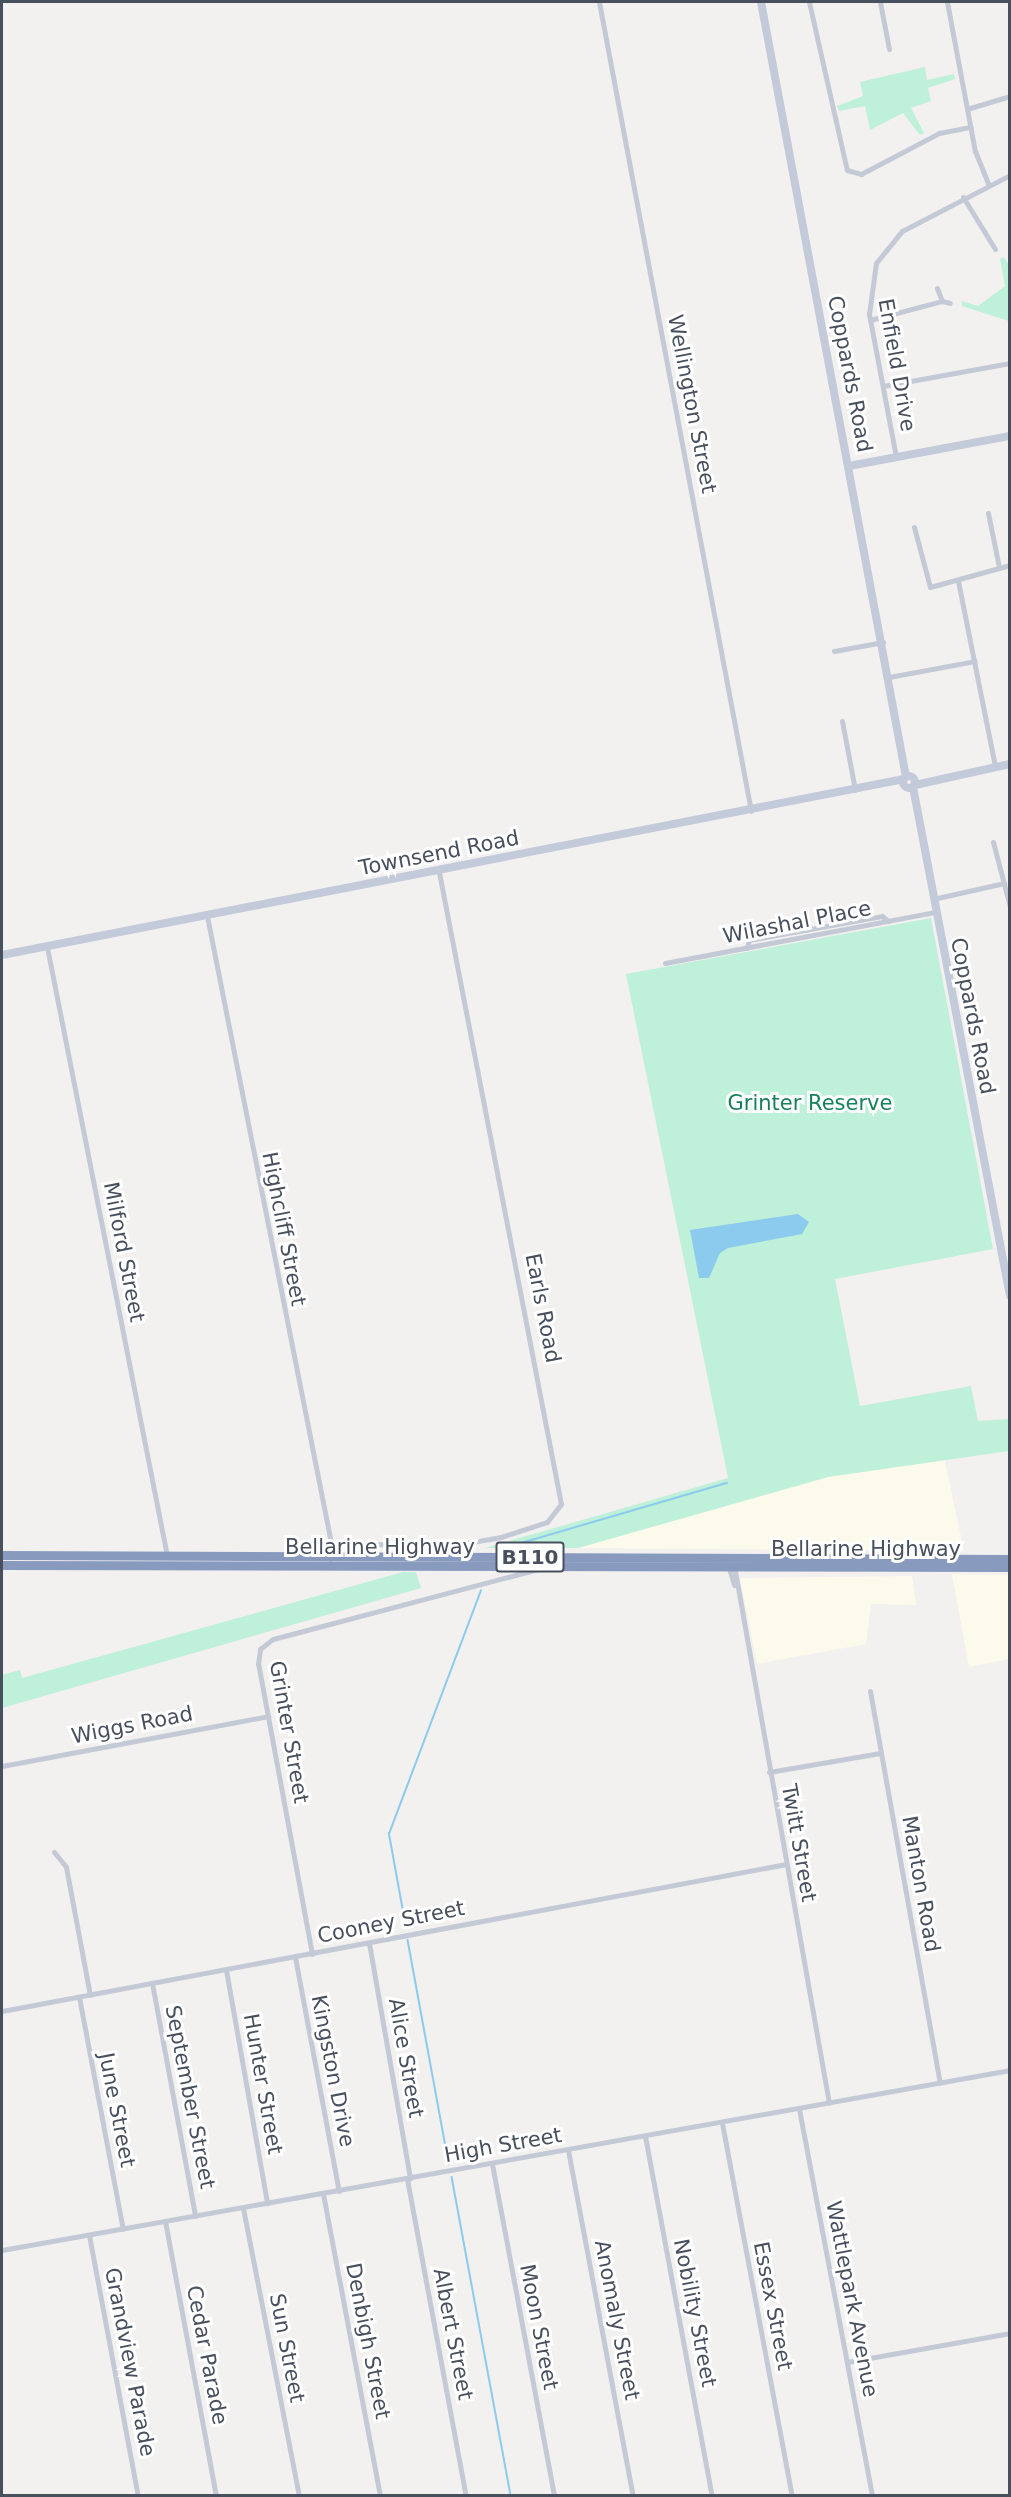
<!DOCTYPE html>
<html>
<head>
<meta charset="utf-8">
<style>
	body { margin:0 }
	#map { position:relative; width:1011px; height:2497px; overflow:hidden; background:#f3f0f0; font-family:"DejaVu Sans",sans-serif }
	div>[style] { position:absolute }
	[style*='--x'] { left:calc(var(--x)*1px); top:calc(var(--y)*1px); width:calc(var(--w)*1px); rotate:calc(var(--a)*1deg) }
	.commercial>* { inset:0; background:#fcfaea }
	.green>* { inset:0; background:#bff0d9 }
	.water>* { inset:0; background:#8ccbed }
	.stream>* { height:1.5px; margin:-0.75px; padding:0 0.75px; transform-origin:0.75px; border-radius:0.75px; background:#8ccbed }
	.street>* { height:5px; margin:-2.5px; padding:0 2.5px; transform-origin:2.5px; border-radius:2.5px; background:#c4cad5 }
	.secondary>* { height:8px; margin:-4px; padding:0 4px; transform-origin:4px; border-radius:4px; background:#c3cad9 }
	.secondary>.ring { margin:-4px; padding:0; box-sizing:content-box; background:none; border:8px solid #c3cad9; border-radius:50% }
	.highway>* { height:9px; margin:-4.5px; padding:0 4.5px; transform-origin:4.5px; border-radius:4.5px; background:#889bbf }
	span { translate:-50% -50%; white-space:nowrap; text-align:center; line-height:1.15; -webkit-text-stroke:6px #fff; paint-order:stroke }
	.shield-label span { padding:2px 4px; background:#fff; border:2px solid; border-radius:4px; -webkit-text-stroke-width:0 }
	.shield-label { font-size:20px; color:#48505e; font-weight:700 }
	.street-label { font-size:21px; color:#48505e }
	.park-label { font-size:21px; color:#17815b }
	.frame { position:absolute; inset:0; border:3px solid #48505e; pointer-events:none }
</style>
</head>
<body>
<div id="map">
	<div class="commercial">
		<i style="clip-path:polygon(944px 1457px,964px 1551px,578px 1548px,828px 1477px)"></i>
		<i style="clip-path:polygon(952px 1574px,1009px 1575px,1009px 1659px,969px 1667px)"></i>
		<i style="clip-path:polygon(912px 1576px,916px 1605px,871px 1604px,866px 1644px,757px 1664px,740px 1578px)"></i>
	</div>
	<div class="green">
		<i style="clip-path:polygon(925px 67px,927px 80px,954px 74px,955px 79px,928px 88px,931px 101px,911px 108px,924px 133px,920px 135px,903px 113px,870px 130px,865px 106px,839px 111px,837px 106px,863px 96px,860px 82px)"></i>
		<i style="clip-path:polygon(1004px 257px,1009px 265px,1009px 321px,962px 306px,962px 301px,978px 306px,1005px 286px,1000px 259px)"></i>
		<i style="clip-path:polygon(931px 918px,993px 1249px,835px 1279px,860px 1406px,971px 1386px,978px 1421px,1009px 1419px,1009px 1451px,828px 1477px,578px 1548px,485px 1548px,728px 1478px,626px 974px)"></i>
		<i style="clip-path:polygon(403px 1572px,416px 1572px,421px 1588px,2px 1708px,2px 1675px,20px 1670px,22px 1678px)"></i>
	</div>
	<div class="water">
		<i style="clip-path:polygon(798px 1214px,809px 1222px,802px 1234px,728px 1248px,720px 1253px,709px 1278px,699px 1278px,690px 1230px)"></i>
	</div>
	<div class="stream">
		<i style="--x:511;--y:1546;--w:225;--a:-16.3"></i>
		<i style="--x:406;--y:1928;--w:96;--a:-100.3"></i>
		<i style="--x:389;--y:1834;--w:260;--a:-69.3"></i>
		<i style="--x:408;--y:1940;--w:228;--a:79.6"></i>
		<i style="--x:452;--y:2177;--w:324;--a:79.5"></i>
	</div>
	<div class="street">
		<i style="--x:599;--y:2;--w:823;--a:79.36"></i>
		<i style="--x:809;--y:2;--w:172;--a:77.3"></i>
		<i style="--x:847;--y:170;--w:15;--a:16"></i>
		<i style="--x:861;--y:174;--w:88;--a:-27.7"></i>
		<i style="--x:939;--y:133;--w:32;--a:-11"></i>
		<i style="--x:880;--y:2;--w:48;--a:79.2"></i>
		<i style="--x:947;--y:2;--w:152;--a:79.4"></i>
		<i style="--x:975;--y:151;--w:35;--a:68"></i>
		<i style="--x:967;--y:109;--w:45;--a:-16.8"></i>
		<i style="--x:963;--y:197;--w:61;--a:58.4"></i>
		<i style="--x:937;--y:288;--w:14;--a:69"></i>
		<i style="--x:942;--y:301;--w:8;--a:14"></i>
		<i style="--x:870;--y:320;--w:74;--a:-14.8"></i>
		<i style="--x:883;--y:386;--w:129;--a:-10.3"></i>
		<i style="--x:896;--y:457;--w:146;--a:-100.7"></i>
		<i style="--x:869;--y:314;--w:51;--a:-82.2"></i>
		<i style="--x:876;--y:263;--w:41;--a:-50.9"></i>
		<i style="--x:902;--y:231;--w:122;--a:-27.4"></i>
		<i style="--x:988;--y:513;--w:55;--a:78.5"></i>
		<i style="--x:914;--y:527;--w:62;--a:75.1"></i>
		<i style="--x:930;--y:587;--w:83;--a:-15.4"></i>
		<i style="--x:958;--y:581;--w:190;--a:78.7"></i>
		<i style="--x:834;--y:651;--w:50;--a:-10.4"></i>
		<i style="--x:889;--y:677;--w:87;--a:-10.5"></i>
		<i style="--x:842;--y:721;--w:70;--a:79.3"></i>
		<i style="--x:993;--y:842;--w:67;--a:75.3"></i>
		<i style="--x:933;--y:899;--w:73;--a:-12.7"></i>
		<i style="--x:207;--y:916;--w:644;--a:78.81"></i>
		<i style="--x:47;--y:947;--w:621;--a:78.85"></i>
		<i style="--x:747;--y:948;--w:8;--a:-76"></i>
		<i style="--x:749;--y:940;--w:135;--a:-10.2"></i>
		<i style="--x:882;--y:916;--w:8;--a:40"></i>
		<i style="--x:665;--y:963;--w:274;--a:-10.7"></i>
		<i style="--x:330;--y:1559;--w:11;--a:-80"></i>
		<i style="--x:332;--y:1548;--w:12;--a:-20"></i>
		<i style="--x:343;--y:1544;--w:112;--a:0.5"></i>
		<i style="--x:455;--y:1545;--w:47;--a:-9.9"></i>
		<i style="--x:501;--y:1537;--w:48;--a:-18.1"></i>
		<i style="--x:547;--y:1522;--w:23;--a:-52"></i>
		<i style="--x:561;--y:1504;--w:644;--a:-100.93"></i>
		<i style="--x:728;--y:1565;--w:21;--a:73"></i>
		<i style="--x:734;--y:1565;--w:546;--a:79.99"></i>
		<i style="--x:870;--y:1691;--w:398;--a:79.9"></i>
		<i style="--x:2;--y:1766;--w:271;--a:-10.6"></i>
		<i style="--x:769;--y:1772;--w:113;--a:-9.7"></i>
		<i style="--x:54;--y:1852;--w:19;--a:51"></i>
		<i style="--x:66;--y:1867;--w:130;--a:79.4"></i>
		<i style="--x:369;--y:1943;--w:239;--a:80.1"></i>
		<i style="--x:312;--y:1954;--w:295;--a:-100.5"></i>
		<i style="--x:258;--y:1664;--w:15;--a:-82"></i>
		<i style="--x:260;--y:1649;--w:16;--a:-38"></i>
		<i style="--x:273;--y:1639;--w:274;--a:-14.8"></i>
		<i style="--x:295;--y:1957;--w:238;--a:79.4"></i>
		<i style="--x:226;--y:1970;--w:237;--a:80"></i>
		<i style="--x:152;--y:1983;--w:237;--a:79.5"></i>
		<i style="--x:79;--y:1997;--w:236;--a:79.3"></i>
		<i style="--x:2;--y:2011;--w:798;--a:-10.62"></i>
		<i style="--x:799;--y:2109;--w:394;--a:79.3"></i>
		<i style="--x:722;--y:2123;--w:380;--a:79.4"></i>
		<i style="--x:645;--y:2136;--w:366;--a:79.5"></i>
		<i style="--x:568;--y:2150;--w:352;--a:79.4"></i>
		<i style="--x:492;--y:2164;--w:338;--a:79.4"></i>
		<i style="--x:407;--y:2179;--w:322;--a:79.5"></i>
		<i style="--x:323;--y:2194;--w:307;--a:79.3"></i>
		<i style="--x:243;--y:2208;--w:293;--a:79"></i>
		<i style="--x:165;--y:2221;--w:280;--a:79.5"></i>
		<i style="--x:89;--y:2235;--w:266;--a:79.4"></i>
		<i style="--x:2;--y:2250;--w:1024;--a:-10.12"></i>
		<i style="--x:847;--y:2362;--w:166;--a:-10.1"></i>
	</div>
	<div class="secondary">
		<i style="--x:761;--y:2;--w:788;--a:79.4"></i>
		<i style="--x:849;--y:466;--w:164;--a:-10.6"></i>
		<i class="ring" style="left:903px;top:776px;width:4px;height:4px"></i>
		<i style="--x:915;--y:785;--w:97;--a:-12.5"></i>
		<i style="--x:913;--y:787;--w:518;--a:79.21"></i>
		<i style="--x:2;--y:955;--w:919;--a:-11.04"></i>
	</div>
	<div class="highway">
		<i style="--x:2;--y:1555;--w:1008;--a:0.23"></i>
		<i style="--x:2;--y:1565;--w:1008;--a:0.11"></i>
	</div>
	<div class="shield-label">
		<span style="left:530px;top:1557px">B110</span>
	</div>
	<div class="street-label">
		<span style="left:897px;top:365px;rotate:80deg">Enfield Drive</span>
		<span style="left:850px;top:374px;rotate:79deg">Coppards Road</span>
		<span style="left:692px;top:404px;rotate:79deg">Wellington Street</span>
		<span style="left:439px;top:853px;rotate:-11deg">Townsend Road</span>
		<span style="left:797px;top:922px;rotate:-11deg">Wilashal Place</span>
		<span style="left:973px;top:1016px;rotate:79deg">Coppards Road</span>
		<span style="left:284px;top:1229px;rotate:79deg">Highcliff Street</span>
		<span style="left:124px;top:1252px;rotate:79deg">Milford Street</span>
		<span style="left:543px;top:1308px;rotate:79deg">Earls Road</span>
		<span style="left:380px;top:1547px">Bellarine Highway</span>
		<span style="left:866px;top:1549px">Bellarine Highway</span>
		<span style="left:132px;top:1725px;rotate:-11deg">Wiggs Road</span>
		<span style="left:289px;top:1732px;rotate:80deg">Grinter Street</span>
		<span style="left:799px;top:1843px;rotate:80deg">Twitt Street</span>
		<span style="left:921px;top:1884px;rotate:80deg">Manton Road</span>
		<span style="left:391px;top:1922px;rotate:-11deg">Cooney Street</span>
		<span style="left:406px;top:2058px;rotate:80deg">Alice Street</span>
		<span style="left:333px;top:2071px;rotate:79deg">Kingston Drive</span>
		<span style="left:263px;top:2084px;rotate:80deg">Hunter Street</span>
		<span style="left:190px;top:2097px;rotate:79deg">September Street</span>
		<span style="left:117px;top:2110px;rotate:79deg">June Street</span>
		<span style="left:503px;top:2145px;rotate:-10deg">High Street</span>
		<span style="left:852px;top:2299px;rotate:79deg">Wattlepark Avenue</span>
		<span style="left:773px;top:2306px;rotate:79deg">Essex Street</span>
		<span style="left:695px;top:2313px;rotate:79deg">Nobility Street</span>
		<span style="left:617px;top:2320px;rotate:79deg">Anomaly Street</span>
		<span style="left:539px;top:2327px;rotate:79deg">Moon Street</span>
		<span style="left:453px;top:2334px;rotate:79deg">Albert Street</span>
		<span style="left:368px;top:2341px;rotate:79deg">Denbigh Street</span>
		<span style="left:287px;top:2348px;rotate:79deg">Sun Street</span>
		<span style="left:207px;top:2355px;rotate:79deg">Cedar Parade</span>
		<span style="left:130px;top:2362px;rotate:79deg">Grandview Parade</span>
	</div>
	<div class="park-label">
		<span style="left:810px;top:1103px">Grinter Reserve</span>
	</div>
	<div class="frame"></div>
</div>
</body>
</html>
